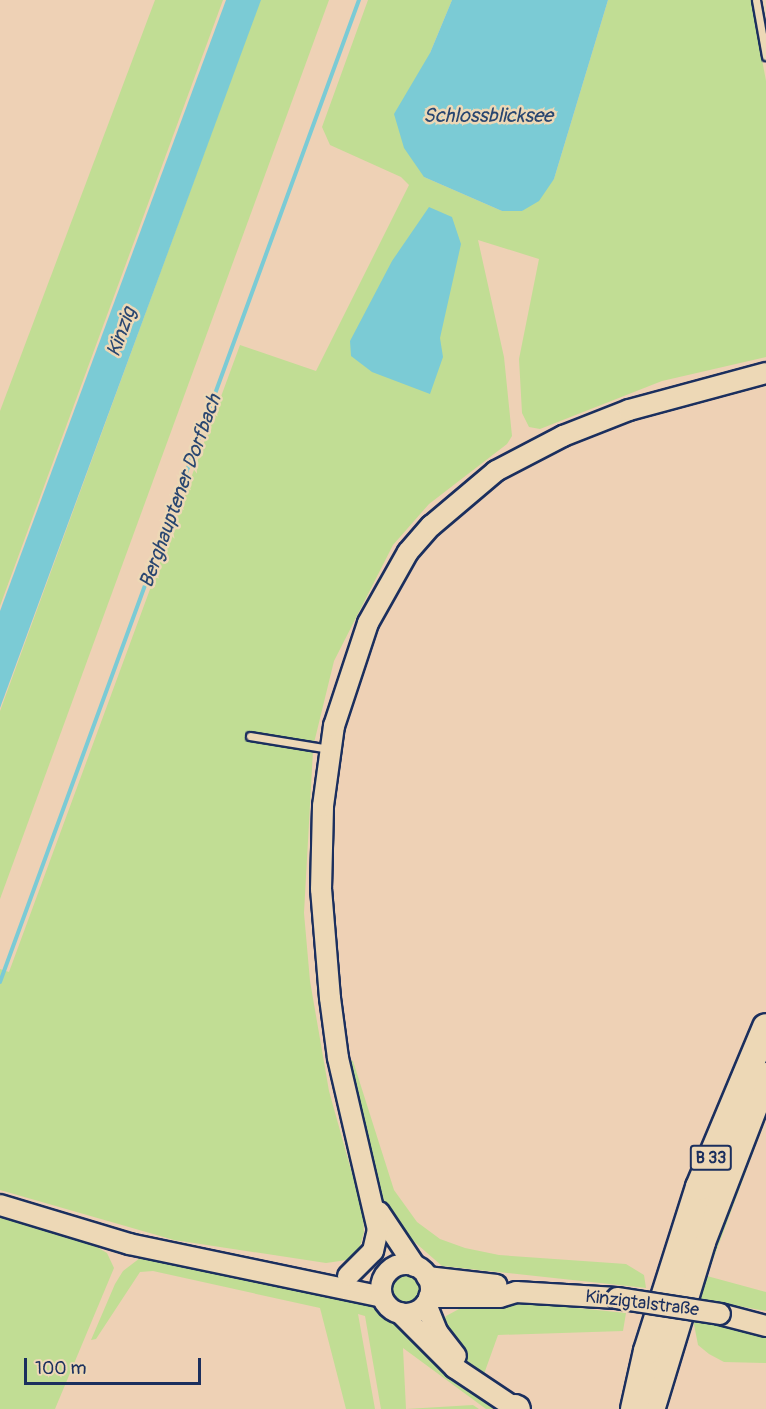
<!DOCTYPE html>
<html>
<head>
<meta charset="utf-8">
<style>
	body { margin:0 }
	#map { position:relative; width:766px; height:1409px; overflow:hidden; background:#eed1b5; font-family:Pangolin,sans-serif }
	div>[style] { position:absolute }
	[style*='--x'] { left:calc(var(--x)*1px); top:calc(var(--y)*1px); width:calc(var(--w)*1px); rotate:calc(var(--a)*1deg) }
	.green>* { inset:0; background:#c1dd94 }
	.round { border-radius:50% }
	.water>* { inset:0; background:#7bcbd5 }
	.stream>* { height:4px; margin:-2px; padding:0 2px; transform-origin:2px; border-radius:2px; background:#7bcbd5 }
	.roads { filter:drop-shadow(2px 0 #1b2f5e) drop-shadow(-2px 0 #1b2f5e) drop-shadow(0 2px #1b2f5e) drop-shadow(0 -2px #1b2f5e) }
	.lane>* { height:7px; margin:-3.5px; padding:0 3.5px; transform-origin:3.5px; border-radius:3.5px; background:#edd8b6 }
	.secondary>* { height:20px; margin:-10px; padding:0 10px; transform-origin:10px; border-radius:10px; background:#edd8b6 }
	.secondary>.ring { margin:-10px; padding:0; box-sizing:content-box; background:none; border:20px solid #edd8b6; border-radius:50% }
	.highway>* { height:26px; margin:-13px; padding:0 13px; transform-origin:13px; border-radius:13px; background:#edd8b6 }
	.bridges { filter:drop-shadow(2px 0 #1b2f5e) drop-shadow(-2px 0 #1b2f5e) drop-shadow(0 2px #1b2f5e) drop-shadow(0 -2px #1b2f5e) }
	.secondary-bridge>* { height:20px; margin:-10px; padding:0 10px; transform-origin:10px; border-radius:10px; background:#edd8b6 }
	span { translate:-50% -50%; white-space:nowrap; text-align:center; line-height:1.15; -webkit-text-stroke:5px #edd8b6; paint-order:stroke }
	.shield-label span { padding:2px 4px; background:#edd8b6; border:2px solid; border-radius:4px; -webkit-text-stroke-width:0 }
	.shield-label { font-size:16px; color:#1b2f5e; font-weight:700 }
	.street-label { font-size:18px; color:#1b2f5e }
	.water-label { font-size:20px; color:#294670; font-style:italic }
	.scale { position:absolute; left:24px; top:1358px; width:177px; height:27px; box-sizing:border-box; border:3px solid #1b2f5e; border-top:0; padding-left:8px; font-size:18px; line-height:21px; white-space:nowrap; color:#1b2f5e; -webkit-text-stroke:4px #edd8b6; paint-order:stroke }
</style>
</head>
<body>
<div id="map">
	<div class="green">
		<i style="clip-path:polygon(155px 0,223px 0,0 606px,0 411px)"></i>
		<i style="clip-path:polygon(260px 0,329px 0,0 899px,0 711px)"></i>
		<i style="clip-path:polygon(368px 0,452px 0,430px 53px,424px 177px,502px 211px,522px 211px,554px 179px,608px 0,751px 0,766px 81px,766px 357px,662px 381px,540px 429px,529px 427px,522px 413px,519px 359px,539px 259px,478px 240px,504px 357px,512px 436px,507px 444px,429px 504px,393px 545px,334px 661px,314px 743px,271px 735px,272px 741px,313px 751px,304px 913px,310px 981px,329px 1091px,363px 1213px,364px 1232px,359px 1250px,347px 1260px,326px 1263px,174px 1240px,0 1190px,0 969px,9px 972px,240px 345px,316px 371px,409px 185px,401px 177px,330px 145px,322px 127px)"></i>
		<i style="clip-path:polygon(348px 1059px,353px 1061px,394px 1190px,417px 1222px,440px 1239px,465px 1248px,499px 1255px,626px 1264px,644px 1275px,646px 1288px,442px 1266px,410px 1238px,401px 1242px,376px 1189px)"></i>
		<i style="clip-path:polygon(766px 1094px,766px 1118px,707px 1276px,766px 1292px,766px 1311px,690px 1297px)"></i>
		<i style="clip-path:polygon(0 1213px,90px 1243px,107px 1253px,114px 1268px,55px 1409px,0 1409px)"></i>
		<i style="clip-path:polygon(140px 1258px,365px 1301px,500px 1405px,498px 1409px,486px 1409px,403px 1348px,406px 1409px,473px 1405px,479px 1409px,381px 1409px,365px 1316px,358px 1314px,375px 1409px,346px 1409px,320px 1308px,153px 1271px,140px 1272px,96px 1339px,91px 1340px,115px 1284px,123px 1271px)"></i>
		<i class="round" style="left:387px;top:1272px;width:36px;height:36px"></i>
		<i style="clip-path:polygon(472px 1302px,528px 1303px,626px 1313px,623px 1331px,498px 1335px,484px 1374px,457px 1353px,442px 1325px,446px 1316px)"></i>
		<i style="clip-path:polygon(693px 1319px,766px 1337px,766px 1363px,724px 1362px,709px 1354px,698px 1345px)"></i>
	</div>
	<div class="water">
		<i style="clip-path:polygon(226px 0,261px 0,0 708px,0 611px)"></i>
		<i style="clip-path:polygon(452px 0,608px 0,554px 179px,539px 201px,522px 211px,502px 211px,424px 177px,404px 148px,394px 114px,430px 53px)"></i>
		<i style="clip-path:polygon(429px 207px,452px 217px,461px 244px,440px 338px,443px 357px,430px 394px,372px 372px,351px 356px,350px 341px,392px 261px)"></i>
	</div>
	<div class="stream">
		<i style="--x:0;--y:982;--w:1046;--a:-69.92"></i>
	</div>
	<div class="roads">
		<div class="lane">
			<i style="--x:756;--y:0;--w:57;--a:79.9"></i>
			<i style="--x:250;--y:736;--w:80;--a:9.3"></i>
		</div>
		<div class="secondary">
			<i style="--x:0;--y:1205;--w:135;--a:16.8"></i>
			<i style="--x:129;--y:1244;--w:258;--a:11.8"></i>
			<i style="--x:379;--y:1212;--w:65;--a:56.3"></i>
			<i class="ring" style="left:381px;top:1264px;width:30px;height:30px"></i>
			<i style="--x:348;--y:1276;--w:35;--a:-45"></i>
			<i style="--x:373;--y:1251;--w:22;--a:-77"></i>
			<i style="--x:378;--y:1230;--w:177;--a:-103.1"></i>
			<i style="--x:338;--y:1058;--w:61;--a:-97.6"></i>
			<i style="--x:330;--y:998;--w:109;--a:-94.7"></i>
			<i style="--x:321;--y:889;--w:83;--a:-88.6"></i>
			<i style="--x:323;--y:806;--w:81;--a:-82.2"></i>
			<i style="--x:334;--y:726;--w:108;--a:-71.7"></i>
			<i style="--x:368;--y:623;--w:81;--a:-60.6"></i>
			<i style="--x:408;--y:552;--w:35;--a:-49"></i>
			<i style="--x:431;--y:526;--w:85;--a:-40.2"></i>
			<i style="--x:496;--y:471;--w:76;--a:-27.6"></i>
			<i style="--x:563;--y:436;--w:71;--a:-21.5"></i>
			<i style="--x:629;--y:410;--w:142;--a:-15.1"></i>
			<i style="--x:427;--y:1277;--w:70;--a:6.5"></i>
			<i style="--x:429;--y:1297;--w:71;--a:0"></i>
			<i style="--x:500;--y:1297;--w:17;--a:-17"></i>
			<i style="--x:516;--y:1292;--w:101;--a:3.4"></i>
			<i style="--x:426;--y:1304;--w:31;--a:68"></i>
			<i style="--x:438;--y:1333;--w:29;--a:52"></i>
			<i style="--x:400;--y:1313;--w:78;--a:45"></i>
			<i style="--x:455;--y:1368;--w:72;--a:33.7"></i>
			<i style="--x:720;--y:1314;--w:48;--a:14.6"></i>
		</div>
		<div class="highway">
			<i style="--x:652;--y:1407;--w:172;--a:-73.1"></i>
			<i style="--x:702;--y:1242;--w:178;--a:-68.9"></i>
			<i style="--x:515;--y:1408;--w:2;--a:27"></i>
			<i style="--x:634;--y:1409;--w:59;--a:-77.4"></i>
			<i style="--x:647;--y:1351;--w:172;--a:-72.4"></i>
			<i style="--x:699;--y:1187;--w:173;--a:-67.3"></i>
		</div>
	</div>
	<div class="bridges">
		<div class="secondary-bridge">
			<i style="--x:617;--y:1298;--w:104;--a:8.8"></i>
		</div>
	</div>
	<div class="shield-label">
		<span style="left:711px;top:1158px">B 33</span>
	</div>
	<div class="street-label">
		<span style="left:642px;top:1304px;rotate:7deg">Kinzigtalstraße</span>
	</div>
	<div class="water-label">
		<span style="left:488px;top:115px">Schlossblicksee</span>
		<span style="left:121px;top:332px;rotate:-70deg">Kinzig</span>
		<span style="left:180px;top:491px;rotate:-70deg">Berghauptener Dorfbach</span>
	</div>
	<div class="scale">100 m</div>
</div>
</body>
</html>
